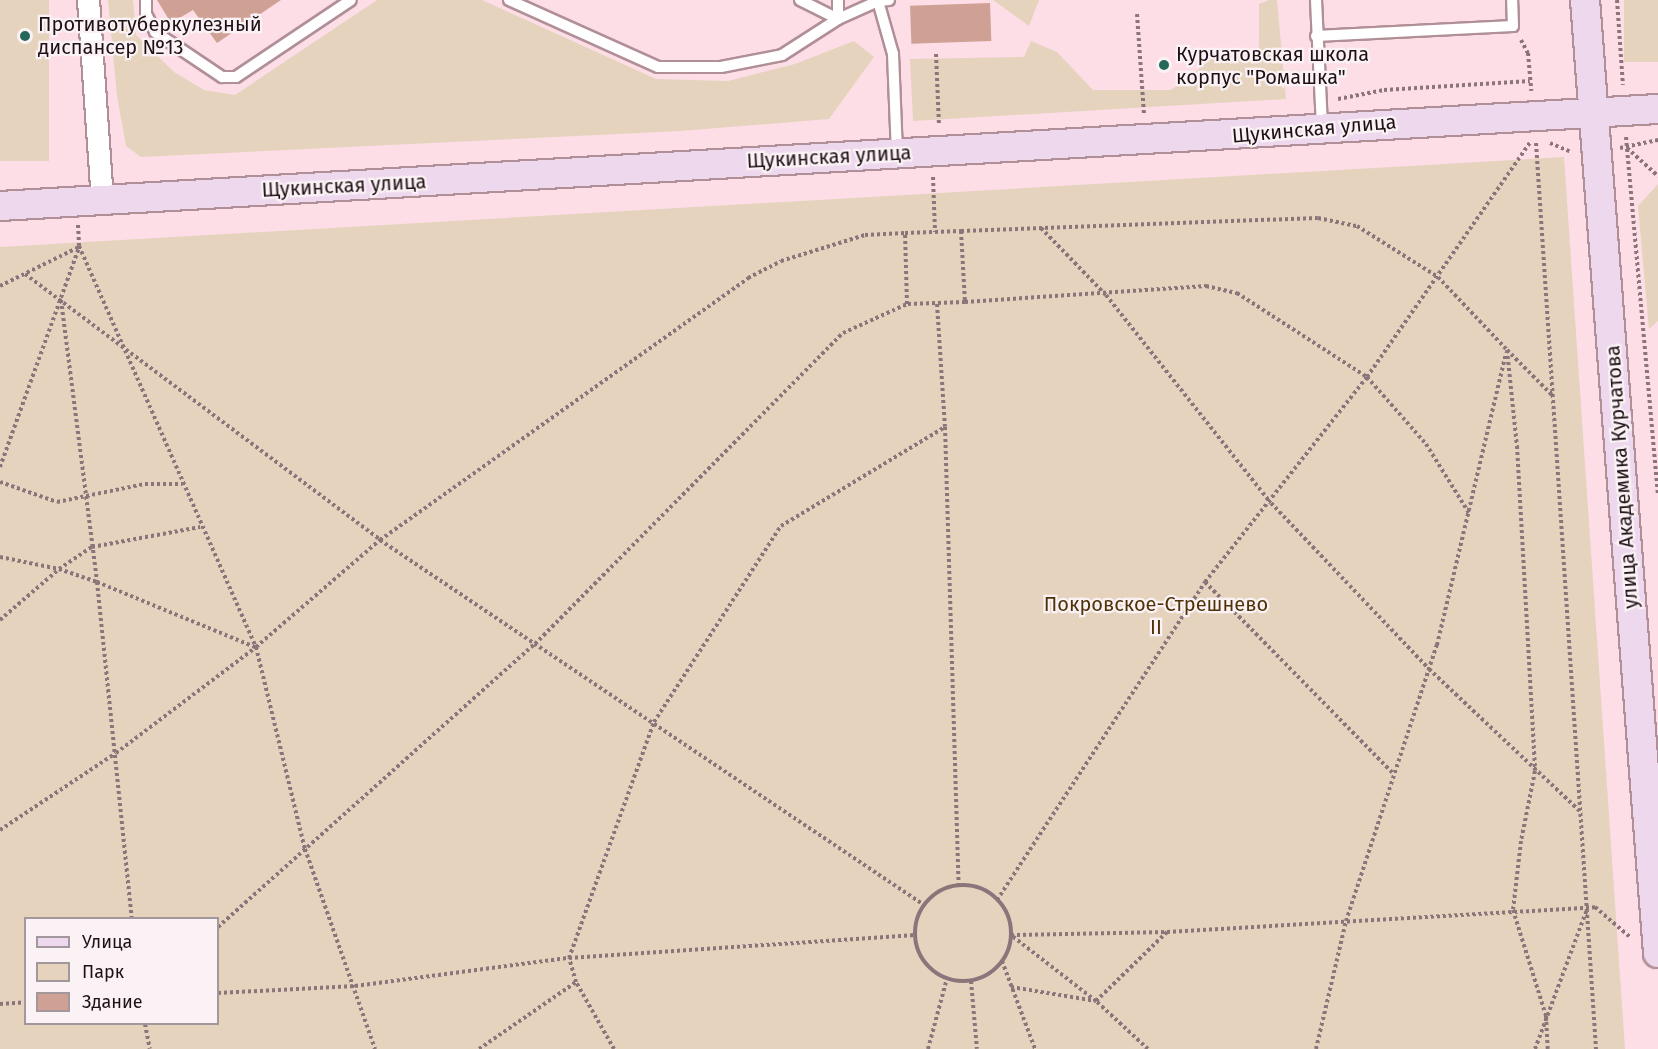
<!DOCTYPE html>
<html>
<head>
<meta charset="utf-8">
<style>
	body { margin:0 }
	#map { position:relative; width:1658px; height:1049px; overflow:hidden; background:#fddee6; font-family:"Fira Sans",sans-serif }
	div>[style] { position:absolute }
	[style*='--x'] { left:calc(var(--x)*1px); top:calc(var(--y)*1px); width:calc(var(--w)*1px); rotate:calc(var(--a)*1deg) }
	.green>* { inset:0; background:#e5d3be; transform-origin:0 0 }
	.building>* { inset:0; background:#cea194; transform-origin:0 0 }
	.path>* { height:4px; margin-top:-2px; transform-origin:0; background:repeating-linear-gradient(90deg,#8b757b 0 3px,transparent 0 6px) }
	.path>.ring { margin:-2px; padding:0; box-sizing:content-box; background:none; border:4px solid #8b757b; border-radius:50% }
	.roads { filter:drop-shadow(2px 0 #b18f97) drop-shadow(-2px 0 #b18f97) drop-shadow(0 2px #b18f97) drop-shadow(0 -2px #b18f97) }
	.lane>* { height:10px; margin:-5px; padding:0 5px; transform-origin:5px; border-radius:5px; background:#fff }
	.street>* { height:21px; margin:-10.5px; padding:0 10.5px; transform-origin:10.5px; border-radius:10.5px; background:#fff }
	.secondary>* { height:28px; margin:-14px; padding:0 14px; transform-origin:14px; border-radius:14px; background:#eed8ee }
	.dots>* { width:16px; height:16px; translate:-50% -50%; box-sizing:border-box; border:3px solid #faf2f4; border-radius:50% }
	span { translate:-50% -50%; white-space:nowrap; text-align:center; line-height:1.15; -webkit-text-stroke:4.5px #faf2f4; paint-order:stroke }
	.poi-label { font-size:20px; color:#1e1115 }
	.left { translate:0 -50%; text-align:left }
	.street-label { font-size:20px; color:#1e1115 }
	.park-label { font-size:20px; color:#4e3105 }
	.legend { position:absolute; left:24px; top:917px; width:195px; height:108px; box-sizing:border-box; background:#faf2f4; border:2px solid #a2989b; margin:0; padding:8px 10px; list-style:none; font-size:18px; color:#1e1115 }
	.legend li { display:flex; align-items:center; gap:12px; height:30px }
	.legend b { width:30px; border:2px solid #a2989b }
</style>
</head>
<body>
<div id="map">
	<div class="green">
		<i style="left:0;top:0;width:49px;height:161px"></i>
		<i style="clip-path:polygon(108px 0,133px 0,136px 35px,174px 72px,204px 90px,235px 95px,377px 0,482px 0,656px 79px,728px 81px,795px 64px,854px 41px,874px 57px,829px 119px,680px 131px,141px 157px,126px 146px,117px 96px)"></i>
		<i style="clip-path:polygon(993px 0,1039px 0,1029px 26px)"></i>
		<i style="clip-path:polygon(1269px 0,1277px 0,1286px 99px,913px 121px,910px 59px,1024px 57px,1031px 41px,1057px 52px,1093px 90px,1171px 90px,1212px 59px,1259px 52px,1259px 4px)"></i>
		<i style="left:1624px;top:0;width:34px;height:62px"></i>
		<i style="clip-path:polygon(evenodd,1564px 157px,1625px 1049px,0 1049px,0 247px,1564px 157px,26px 918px,218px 918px,218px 1024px,26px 1024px,26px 918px)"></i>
		<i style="clip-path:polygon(1658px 184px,1658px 321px,1649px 329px,1638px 206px)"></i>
	</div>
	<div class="building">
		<i style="clip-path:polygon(157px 0,281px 0,217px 43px,193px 10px,171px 23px)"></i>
		<i style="left:990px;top:3px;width:38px;height:80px;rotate:88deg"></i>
	</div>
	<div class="path">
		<i style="--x:1617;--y:0;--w:85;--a:86"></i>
		<i style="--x:1137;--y:14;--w:100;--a:86"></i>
		<i style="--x:1521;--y:40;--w:15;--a:62"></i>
		<i style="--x:1528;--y:53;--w:38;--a:85"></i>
		<i style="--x:936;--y:54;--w:71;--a:87.6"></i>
		<i style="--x:1338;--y:99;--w:47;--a:-11.1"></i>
		<i style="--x:1384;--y:90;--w:146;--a:-3.5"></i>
		<i style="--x:1626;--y:137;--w:359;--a:84.9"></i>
		<i style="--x:1536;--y:143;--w:908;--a:86.21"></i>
		<i style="--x:1550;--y:143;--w:23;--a:23"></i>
		<i style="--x:1620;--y:148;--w:39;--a:-12"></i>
		<i style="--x:1627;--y:148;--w:42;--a:42.1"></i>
		<i style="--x:933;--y:177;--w:55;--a:87.9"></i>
		<i style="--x:78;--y:225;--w:21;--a:87"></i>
		<i style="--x:79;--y:246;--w:438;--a:66.2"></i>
		<i style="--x:256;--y:647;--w:208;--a:76.4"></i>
		<i style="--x:305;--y:849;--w:212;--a:70.7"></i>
		<i style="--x:1041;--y:228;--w:93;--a:45.9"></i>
		<i style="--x:1106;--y:295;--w:265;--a:51.6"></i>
		<i style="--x:1271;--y:503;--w:229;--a:46.4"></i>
		<i style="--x:1429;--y:669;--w:210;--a:43.3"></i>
		<i style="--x:961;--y:231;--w:357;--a:-2.1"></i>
		<i style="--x:1318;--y:218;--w:40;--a:12"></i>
		<i style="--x:1357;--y:226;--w:96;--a:32.2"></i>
		<i style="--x:1438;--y:277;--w:100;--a:46.6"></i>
		<i style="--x:1507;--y:350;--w:97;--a:84.1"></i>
		<i style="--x:1517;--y:446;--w:325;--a:86.8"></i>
		<i style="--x:1535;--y:771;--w:71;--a:101.3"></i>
		<i style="--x:1521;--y:841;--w:69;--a:96.6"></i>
		<i style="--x:1513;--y:910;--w:111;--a:72.7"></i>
		<i style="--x:1546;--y:1016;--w:33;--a:87"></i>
		<i style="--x:961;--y:231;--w:71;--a:86.8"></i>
		<i style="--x:965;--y:302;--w:58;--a:178"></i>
		<i style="--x:907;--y:304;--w:71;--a:-91.6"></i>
		<i style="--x:905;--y:233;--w:56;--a:-2"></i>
		<i style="--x:25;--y:274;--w:444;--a:36.8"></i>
		<i style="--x:380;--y:540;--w:655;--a:33.86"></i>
		<i style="--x:0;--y:286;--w:88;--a:-26.3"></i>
		<i style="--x:61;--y:300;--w:284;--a:82.7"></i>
		<i style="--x:97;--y:582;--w:338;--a:84.1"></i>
		<i style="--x:965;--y:302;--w:242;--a:-3.8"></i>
		<i style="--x:1206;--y:286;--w:32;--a:13"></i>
		<i style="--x:1237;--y:293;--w:155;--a:32.9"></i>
		<i style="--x:1367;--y:377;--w:89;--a:48.6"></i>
		<i style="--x:1426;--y:444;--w:81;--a:58.1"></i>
		<i style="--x:937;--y:304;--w:123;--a:86.3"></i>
		<i style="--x:945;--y:427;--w:459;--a:88.3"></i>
		<i style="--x:1507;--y:350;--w:65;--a:45"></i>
		<i style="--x:0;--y:467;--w:234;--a:-70.2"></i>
		<i style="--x:0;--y:482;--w:60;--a:19.3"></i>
		<i style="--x:57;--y:502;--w:90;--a:-11.6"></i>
		<i style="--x:145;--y:484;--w:37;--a:0"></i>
		<i style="--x:0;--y:557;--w:60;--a:11.5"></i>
		<i style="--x:59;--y:569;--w:40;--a:18.9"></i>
		<i style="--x:97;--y:582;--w:171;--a:22.4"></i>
		<i style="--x:1205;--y:582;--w:268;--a:45.5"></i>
		<i style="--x:0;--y:620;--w:78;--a:-40.8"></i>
		<i style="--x:59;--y:569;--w:40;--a:-34"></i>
		<i style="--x:92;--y:547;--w:110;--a:-10.5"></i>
		<i style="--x:0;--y:830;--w:139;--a:-33.6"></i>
		<i style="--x:116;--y:753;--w:176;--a:-37.1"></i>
		<i style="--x:256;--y:647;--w:164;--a:-40.8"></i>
		<i style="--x:380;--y:540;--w:452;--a:-35.4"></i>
		<i style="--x:748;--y:278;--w:37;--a:-27"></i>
		<i style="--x:781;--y:261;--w:88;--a:-17.2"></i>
		<i style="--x:865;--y:235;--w:40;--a:-2.9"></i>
		<i class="ring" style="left:915px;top:885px;width:92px;height:92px"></i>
		<i style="--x:997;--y:900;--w:380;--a:-56.8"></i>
		<i style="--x:1205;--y:582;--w:261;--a:-51.7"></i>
		<i style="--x:1367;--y:377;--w:287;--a:-55.2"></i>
		<i style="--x:218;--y:927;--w:425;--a:-41.8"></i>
		<i style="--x:535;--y:644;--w:438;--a:-45.3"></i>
		<i style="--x:843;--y:333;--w:70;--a:-24.4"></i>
		<i style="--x:1002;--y:961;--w:94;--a:69.4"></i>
		<i style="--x:971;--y:981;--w:68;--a:85"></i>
		<i style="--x:1011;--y:987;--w:86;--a:9.4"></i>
		<i style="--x:1096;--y:1001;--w:99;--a:-44.2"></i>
		<i style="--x:218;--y:993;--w:137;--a:-2.9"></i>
		<i style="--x:355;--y:986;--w:216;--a:-7.5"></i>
		<i style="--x:569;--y:958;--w:347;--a:-3.8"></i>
		<i style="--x:0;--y:1004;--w:26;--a:-4"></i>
		<i style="--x:145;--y:1024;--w:25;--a:79"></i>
		<i style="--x:479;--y:1049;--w:118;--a:-34.6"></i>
		<i style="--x:614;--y:1049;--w:77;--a:-119.6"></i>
		<i style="--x:576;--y:982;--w:25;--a:-106"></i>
		<i style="--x:569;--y:958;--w:251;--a:-70.2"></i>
		<i style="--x:654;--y:722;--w:234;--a:-57.1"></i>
		<i style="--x:781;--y:526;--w:192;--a:-31.1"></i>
		<i style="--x:928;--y:1049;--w:73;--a:-75"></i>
		<i style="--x:1148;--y:1049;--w:71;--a:-137.3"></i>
		<i style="--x:1096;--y:1001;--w:108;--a:-142.2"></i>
		<i style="--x:1011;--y:935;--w:156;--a:-1.1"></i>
		<i style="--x:1167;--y:932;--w:429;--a:-3.3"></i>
		<i style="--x:1595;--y:907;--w:46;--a:40.6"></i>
		<i style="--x:1316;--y:1049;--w:131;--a:-76.8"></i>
		<i style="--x:1346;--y:921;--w:291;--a:-71.8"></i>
		<i style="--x:1437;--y:645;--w:300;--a:-76.7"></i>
		<i style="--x:1535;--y:1049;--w:149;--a:-69.6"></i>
	</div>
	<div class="roads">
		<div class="lane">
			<i style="--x:146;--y:0;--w:14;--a:90"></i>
			<i style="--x:146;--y:14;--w:20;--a:63"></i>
			<i style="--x:155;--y:32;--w:81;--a:33.9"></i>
			<i style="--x:222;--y:77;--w:14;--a:0"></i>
			<i style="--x:236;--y:77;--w:138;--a:-33.8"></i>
			<i style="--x:509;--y:0;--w:163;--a:24.2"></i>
			<i style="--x:658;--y:67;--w:63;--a:0"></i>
			<i style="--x:721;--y:67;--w:62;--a:-11.1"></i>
			<i style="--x:782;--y:55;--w:67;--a:-32.7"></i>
			<i style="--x:800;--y:0;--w:42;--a:26.6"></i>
			<i style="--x:838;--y:0;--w:19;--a:90"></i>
			<i style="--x:838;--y:19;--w:44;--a:-24.2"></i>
			<i style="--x:889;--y:0;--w:11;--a:175"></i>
			<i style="--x:878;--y:1;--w:55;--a:74.2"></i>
			<i style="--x:893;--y:54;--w:98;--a:87.7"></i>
			<i style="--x:1316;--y:0;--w:127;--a:87.3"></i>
			<i style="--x:1316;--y:36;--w:197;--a:-2.9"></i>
			<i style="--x:1513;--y:26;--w:26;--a:-92"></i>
		</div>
		<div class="street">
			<i style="--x:88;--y:0;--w:200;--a:86"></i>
		</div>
		<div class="secondary">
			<i style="--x:1585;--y:0;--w:956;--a:85.62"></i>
			<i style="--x:0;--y:206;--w:1661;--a:-3.35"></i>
		</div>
	</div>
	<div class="dots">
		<i style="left:25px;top:36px;background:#256859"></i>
		<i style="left:1164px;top:65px;background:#256859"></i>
	</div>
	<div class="poi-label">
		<span class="left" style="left:38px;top:36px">Противотуберкулезный<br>диспансер №13</span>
		<span class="left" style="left:1176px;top:66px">Курчатовская школа<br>корпус "Ромашка"</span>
	</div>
	<div class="street-label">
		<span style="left:1314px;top:129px;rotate:-5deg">Щукинская улица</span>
		<span style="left:829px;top:157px;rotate:-3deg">Щукинская улица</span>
		<span style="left:344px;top:186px;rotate:-3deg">Щукинская улица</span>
		<span style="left:1622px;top:477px;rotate:-94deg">улица Академика Курчатова</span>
	</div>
	<div class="park-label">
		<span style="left:1156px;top:616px">Покровское-Стрешнево<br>II</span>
	</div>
	<ul class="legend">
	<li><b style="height:8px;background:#eed8ee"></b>Улица</li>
	<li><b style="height:16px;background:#e5d3be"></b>Парк</li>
	<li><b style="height:16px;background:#cea194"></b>Здание</li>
	</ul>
</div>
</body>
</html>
